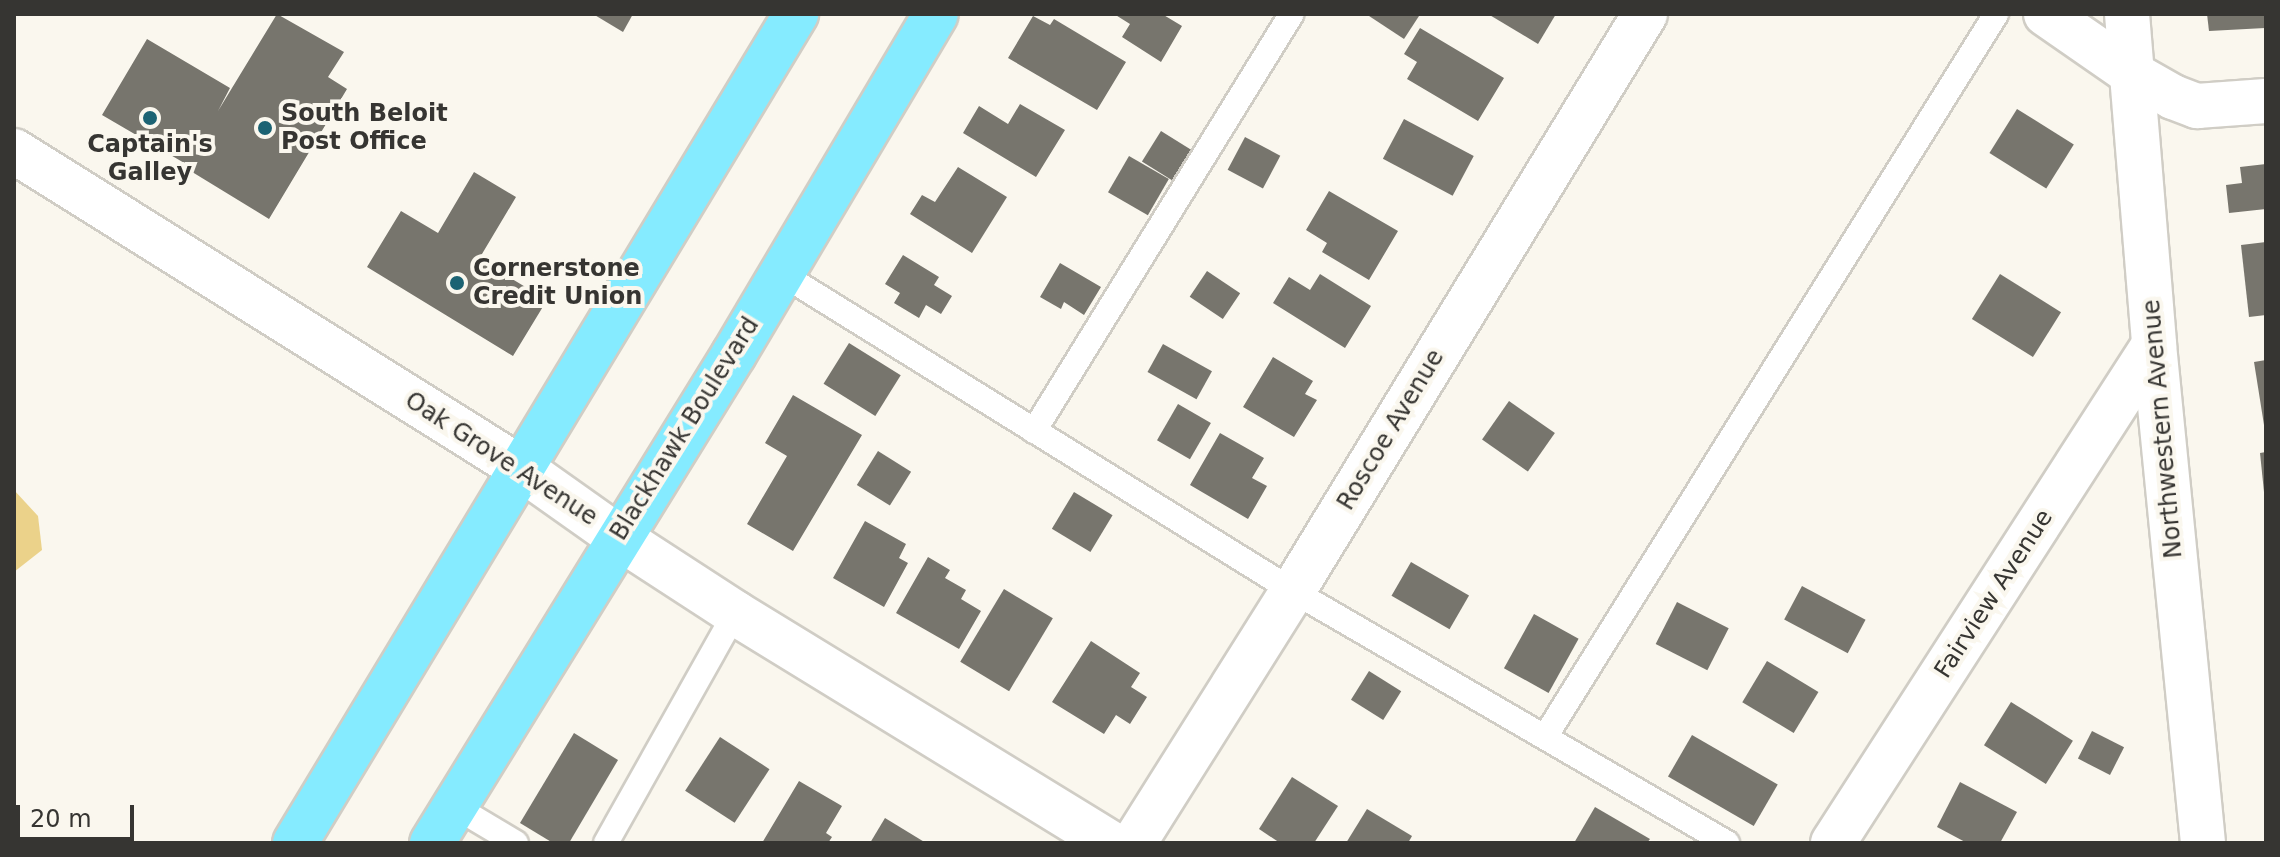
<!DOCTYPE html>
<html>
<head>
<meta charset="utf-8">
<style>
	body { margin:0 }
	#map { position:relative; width:2280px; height:857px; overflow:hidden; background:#faf7ee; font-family:"DejaVu Sans",sans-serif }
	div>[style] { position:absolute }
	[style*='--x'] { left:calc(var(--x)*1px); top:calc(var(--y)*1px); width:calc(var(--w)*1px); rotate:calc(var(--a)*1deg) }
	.green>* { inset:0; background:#ebd28a }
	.building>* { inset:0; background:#77756d; transform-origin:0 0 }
	.roads { filter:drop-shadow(2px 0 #d0cdc5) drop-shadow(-2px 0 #d0cdc5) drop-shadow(0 2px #d0cdc5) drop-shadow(0 -2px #d0cdc5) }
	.service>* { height:24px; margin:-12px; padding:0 12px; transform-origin:12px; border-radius:12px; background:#fff }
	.minor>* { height:44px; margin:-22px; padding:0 22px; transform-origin:22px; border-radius:22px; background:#fff }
	.primary>* { height:44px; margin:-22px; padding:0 22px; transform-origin:22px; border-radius:22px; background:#85ebff }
	.dots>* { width:22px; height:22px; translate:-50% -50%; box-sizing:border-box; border:4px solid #faf7ee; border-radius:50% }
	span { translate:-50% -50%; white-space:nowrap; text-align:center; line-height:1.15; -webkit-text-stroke:8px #faf7ee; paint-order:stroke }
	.poi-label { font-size:24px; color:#363532; font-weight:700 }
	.left { translate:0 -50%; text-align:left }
	.street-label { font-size:24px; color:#363532 }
	.frame { position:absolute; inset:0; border:16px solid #363532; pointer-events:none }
	.scale { position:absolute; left:16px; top:805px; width:118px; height:36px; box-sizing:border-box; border:4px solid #363532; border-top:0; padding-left:10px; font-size:24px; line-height:28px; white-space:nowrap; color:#363532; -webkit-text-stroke:6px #faf7ee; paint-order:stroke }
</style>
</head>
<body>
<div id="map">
	<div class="green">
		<i style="clip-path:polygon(14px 490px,38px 516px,42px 550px,14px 572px)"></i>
	</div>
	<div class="building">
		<i style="clip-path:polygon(277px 14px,344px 52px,328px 77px,347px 89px,269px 219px,184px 167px,186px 164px,102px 115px,147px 39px,230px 88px,218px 111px)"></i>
		<i style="clip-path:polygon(593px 14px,633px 14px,623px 32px)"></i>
		<i style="clip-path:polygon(1114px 14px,1162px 14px,1182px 26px,1161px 62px,1122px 37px,1130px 24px)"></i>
		<i style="clip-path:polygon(1366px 14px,1416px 14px,1419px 16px,1404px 39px)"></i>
		<i style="clip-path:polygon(1488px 14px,1556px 14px,1538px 44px)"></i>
		<i style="clip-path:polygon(2207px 14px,2264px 14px,2265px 28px,2209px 31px)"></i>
		<i style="clip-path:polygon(1033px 16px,1050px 25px,1054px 19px,1126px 62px,1097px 110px,1008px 58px)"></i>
		<i style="clip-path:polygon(1420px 28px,1504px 78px,1478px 121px,1407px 79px,1417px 62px,1404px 54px)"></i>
		<i style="clip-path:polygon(1020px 104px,1065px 130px,1036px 177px,963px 133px,979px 106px,1008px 124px)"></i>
		<i style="left:2017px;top:109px;width:67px;height:52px;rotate:32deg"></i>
		<i style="left:1404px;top:119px;width:79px;height:45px;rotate:28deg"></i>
		<i style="left:1161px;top:131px;width:44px;height:36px;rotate:32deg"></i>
		<i style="left:1245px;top:137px;width:40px;height:37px;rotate:28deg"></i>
		<i style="left:1129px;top:156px;width:46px;height:42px;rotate:30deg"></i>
		<i style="clip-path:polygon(2266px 164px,2266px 209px,2229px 213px,2226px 185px,2242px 183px,2240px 167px)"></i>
		<i style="clip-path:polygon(958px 167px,1007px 197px,972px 253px,910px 214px,922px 195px,935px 202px)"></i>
		<i style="clip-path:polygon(474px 172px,516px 197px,479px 259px,547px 300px,513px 356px,367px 267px,401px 211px,438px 233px)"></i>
		<i style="clip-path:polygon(1329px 191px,1398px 231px,1369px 280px,1322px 252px,1327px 243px,1306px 230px)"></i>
		<i style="clip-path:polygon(2266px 242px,2266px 315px,2249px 317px,2241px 245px)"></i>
		<i style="clip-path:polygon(903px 255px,939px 277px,934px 285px,952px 296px,941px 314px,926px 305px,919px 318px,894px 303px,900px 293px,885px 284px)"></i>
		<i style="clip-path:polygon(1060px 263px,1101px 287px,1084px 315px,1064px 302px,1061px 309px,1040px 297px)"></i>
		<i style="left:1207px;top:271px;width:40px;height:31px;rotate:34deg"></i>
		<i style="clip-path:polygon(1320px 274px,1371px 306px,1345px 348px,1273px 303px,1289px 277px,1310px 290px)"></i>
		<i style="left:2000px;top:274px;width:72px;height:53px;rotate:32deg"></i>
		<i style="left:849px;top:343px;width:61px;height:48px;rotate:32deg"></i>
		<i style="left:1163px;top:344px;width:56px;height:32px;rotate:29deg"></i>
		<i style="clip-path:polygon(1273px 357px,1313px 381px,1305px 394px,1317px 400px,1294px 437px,1243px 407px)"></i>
		<i style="clip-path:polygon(2266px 360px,2266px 425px,2264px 425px,2254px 362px)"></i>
		<i style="clip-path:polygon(793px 395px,862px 435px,793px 551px,747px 524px,787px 456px,765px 443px)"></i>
		<i style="left:1509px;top:401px;width:56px;height:47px;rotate:35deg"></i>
		<i style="left:1178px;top:404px;width:38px;height:42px;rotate:30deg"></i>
		<i style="clip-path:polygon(1220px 433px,1264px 458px,1252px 478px,1267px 486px,1248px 519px,1190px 485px)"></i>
		<i style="left:878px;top:451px;width:39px;height:40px;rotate:32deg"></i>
		<i style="clip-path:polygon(2266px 452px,2266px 492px,2264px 492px,2260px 453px)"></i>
		<i style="left:1074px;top:492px;width:45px;height:43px;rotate:31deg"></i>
		<i style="clip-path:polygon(865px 521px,906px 544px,899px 558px,908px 563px,884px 607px,833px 578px)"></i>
		<i style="clip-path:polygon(928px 557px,950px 570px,945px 578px,966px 590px,961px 599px,981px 611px,959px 649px,896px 613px)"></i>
		<i style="left:1411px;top:562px;width:67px;height:39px;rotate:30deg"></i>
		<i style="left:1802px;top:586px;width:72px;height:38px;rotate:28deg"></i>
		<i style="left:1004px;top:589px;width:57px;height:85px;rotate:31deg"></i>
		<i style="left:1677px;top:602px;width:58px;height:47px;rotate:27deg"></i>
		<i style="left:1534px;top:614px;width:51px;height:62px;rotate:29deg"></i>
		<i style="clip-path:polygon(1091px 641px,1140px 673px,1131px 687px,1147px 697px,1130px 724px,1116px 715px,1104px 734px,1052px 702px)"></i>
		<i style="left:1767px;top:661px;width:60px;height:48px;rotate:31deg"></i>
		<i style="left:1369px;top:671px;width:38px;height:34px;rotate:32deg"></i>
		<i style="left:2011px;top:702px;width:73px;height:51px;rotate:32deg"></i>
		<i style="left:2092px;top:731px;width:36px;height:31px;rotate:27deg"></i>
		<i style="clip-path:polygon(574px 733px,618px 760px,569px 843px,553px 843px,520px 823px)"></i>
		<i style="left:1692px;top:735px;width:99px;height:48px;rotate:30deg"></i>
		<i style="left:720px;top:737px;width:59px;height:64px;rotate:33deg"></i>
		<i style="clip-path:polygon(1292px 777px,1338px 806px,1314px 843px,1280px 843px,1259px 829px)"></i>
		<i style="clip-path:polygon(799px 781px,842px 806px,826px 833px,832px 837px,828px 843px,762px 843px)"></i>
		<i style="clip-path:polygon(1960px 782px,2017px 812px,2000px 843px,1967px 843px,1937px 827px)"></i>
		<i style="clip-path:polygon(1595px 807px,1650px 839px,1647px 843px,1574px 843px)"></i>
		<i style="clip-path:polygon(1367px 809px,1412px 836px,1408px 843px,1346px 843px)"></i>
		<i style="clip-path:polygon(885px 818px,926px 843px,870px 843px)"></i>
	</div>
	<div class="roads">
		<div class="service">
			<i style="--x:782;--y:274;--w:601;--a:31.81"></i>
			<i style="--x:1293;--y:591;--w:502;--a:30.14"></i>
			<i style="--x:1034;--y:431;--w:490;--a:-58.3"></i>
			<i style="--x:1545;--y:737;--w:852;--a:-58.04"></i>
			<i style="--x:454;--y:806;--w:72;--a:30.8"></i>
			<i style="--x:606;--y:843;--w:264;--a:-60.7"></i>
		</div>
		<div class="minor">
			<i style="--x:2046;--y:14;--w:107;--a:34.7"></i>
			<i style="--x:2134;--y:75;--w:45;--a:29.4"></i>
			<i style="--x:2173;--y:97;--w:26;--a:21"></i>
			<i style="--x:2197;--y:106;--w:69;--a:-4.1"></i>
			<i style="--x:2127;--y:14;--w:332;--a:85.3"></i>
			<i style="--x:2154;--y:345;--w:500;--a:84.38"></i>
			<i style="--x:14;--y:151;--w:599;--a:32.05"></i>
			<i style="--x:522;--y:469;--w:118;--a:35.3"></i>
			<i style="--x:618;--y:537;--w:140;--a:33"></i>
			<i style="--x:735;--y:613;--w:441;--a:31.5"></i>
			<i style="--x:1134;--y:843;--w:298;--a:-57.8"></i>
			<i style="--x:1293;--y:591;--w:676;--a:-58.61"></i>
			<i style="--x:1833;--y:843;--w:592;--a:-57.2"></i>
		</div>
		<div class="primary">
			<i style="--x:295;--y:843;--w:969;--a:-58.85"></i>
			<i style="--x:432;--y:843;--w:575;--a:-58.3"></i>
			<i style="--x:734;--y:354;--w:395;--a:-59.3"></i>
		</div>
	</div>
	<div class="dots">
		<i style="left:150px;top:118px;background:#1c6373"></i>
		<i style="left:265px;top:128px;background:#1c6373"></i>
		<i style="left:457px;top:283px;background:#1c6373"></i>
	</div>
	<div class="poi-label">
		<span class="left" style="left:281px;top:128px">South Beloit<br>Post Office</span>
		<span style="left:150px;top:159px">Captain's<br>Galley</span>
		<span class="left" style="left:473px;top:283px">Cornerstone<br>Credit Union</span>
	</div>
	<div class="street-label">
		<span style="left:685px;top:429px;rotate:-58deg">Blackhawk Boulevard</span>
		<span style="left:2163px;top:429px;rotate:-95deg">Northwestern Avenue</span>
		<span style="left:1391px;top:430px;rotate:-59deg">Roscoe Avenue</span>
		<span style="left:501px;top:459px;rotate:33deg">Oak Grove Avenue</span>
		<span style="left:1994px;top:594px;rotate:-57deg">Fairview Avenue</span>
	</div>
	<div class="frame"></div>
	<div class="scale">20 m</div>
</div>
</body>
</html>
